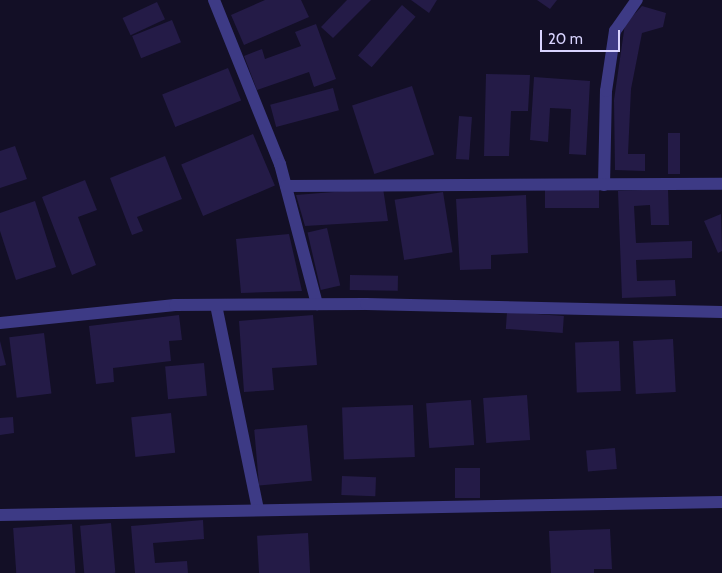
<!DOCTYPE html>
<html>
<head>
<meta charset="utf-8">
<style>
	body { margin:0 }
	#map { position:relative; width:722px; height:573px; overflow:hidden; background:#130f26; font-family:Cabin,sans-serif }
	div>[style] { position:absolute }
	[style*='--x'] { left:calc(var(--x)*1px); top:calc(var(--y)*1px); width:calc(var(--w)*1px); rotate:calc(var(--a)*1deg) }
	.building>* { inset:0; background:#241b47; transform-origin:0 0 }
	.minor>* { height:12px; margin:-6px; padding:0 6px; transform-origin:6px; border-radius:6px; background:#3d3a85 }
	span { translate:-50% -50%; white-space:nowrap; text-align:center; line-height:1.15; -webkit-text-stroke:4px #130f26; paint-order:stroke }
	.scale { position:absolute; left:540px; top:30px; width:80px; height:22px; box-sizing:border-box; border:2px solid #d9d4ff; border-top:0; padding-left:6px; font-size:15px; line-height:18px; white-space:nowrap; color:#d9d4ff; -webkit-text-stroke:4px #130f26; paint-order:stroke }
</style>
</head>
<body>
<div id="map">
	<div class="building">
		<i style="clip-path:polygon(265px 0,301px 0,309px 17px,244px 45px,231px 15px)"></i>
		<i style="clip-path:polygon(347px 0,371px 0,333px 38px,321px 27px)"></i>
		<i style="clip-path:polygon(411px 0,437px 0,429px 13px)"></i>
		<i style="clip-path:polygon(537px 0,557px 0,550px 9px)"></i>
		<i style="left:157px;top:2px;width:19px;height:38px;rotate:65deg"></i>
		<i style="left:402px;top:5px;width:18px;height:67px;rotate:41deg"></i>
		<i style="clip-path:polygon(642px 6px,666px 13px,663px 27px,642px 33px,631px 89px,628px 154px,645px 154px,645px 171px,615px 170px,614px 100px,625px 24px)"></i>
		<i style="left:172px;top:20px;width:24px;height:43px;rotate:68deg"></i>
		<i style="clip-path:polygon(316px 24px,336px 79px,314px 87px,309px 72px,257px 90px,244px 56px,262px 49px,265px 59px,301px 46px,295px 32px)"></i>
		<i style="left:228px;top:68px;width:35px;height:71px;rotate:68deg"></i>
		<i style="clip-path:polygon(486px 74px,530px 75px,528px 111px,511px 111px,509px 156px,484px 156px)"></i>
		<i style="clip-path:polygon(534px 77px,590px 81px,586px 155px,569px 154px,571px 109px,550px 108px,548px 142px,530px 140px)"></i>
		<i style="left:412px;top:86px;width:72px;height:63px;rotate:72deg"></i>
		<i style="left:333px;top:88px;width:23px;height:65px;rotate:75deg"></i>
		<i style="left:459px;top:116px;width:13px;height:43px;rotate:4deg"></i>
		<i style="left:668px;top:133px;width:12px;height:41px"></i>
		<i style="left:253px;top:134px;width:56px;height:78px;rotate:67deg"></i>
		<i style="clip-path:polygon(15px 146px,27px 179px,0 188px,0 151px)"></i>
		<i style="clip-path:polygon(165px 156px,182px 199px,137px 217px,143px 231px,132px 235px,110px 178px)"></i>
		<i style="clip-path:polygon(85px 180px,97px 210px,78px 217px,96px 265px,72px 275px,42px 197px)"></i>
		<i style="clip-path:polygon(383px 188px,388px 221px,305px 226px,296px 195px)"></i>
		<i style="left:545px;top:189px;width:54px;height:19px"></i>
		<i style="clip-path:polygon(668px 189px,669px 225px,651px 225px,650px 205px,634px 206px,636px 243px,692px 241px,692px 258px,636px 260px,637px 281px,675px 280px,676px 296px,622px 298px,618px 191px)"></i>
		<i style="left:443px;top:192px;width:61px;height:49px;rotate:81deg"></i>
		<i style="clip-path:polygon(526px 195px,528px 253px,491px 255px,491px 269px,460px 270px,456px 199px)"></i>
		<i style="clip-path:polygon(35px 201px,56px 267px,16px 280px,0 231px,0 213px)"></i>
		<i style="clip-path:polygon(721px 214px,722px 251px,718px 253px,704px 221px)"></i>
		<i style="left:327px;top:228px;width:59px;height:20px;rotate:77deg"></i>
		<i style="clip-path:polygon(289px 234px,302px 291px,241px 293px,236px 239px)"></i>
		<i style="left:350px;top:275px;width:48px;height:15px;rotate:1deg"></i>
		<i style="left:507px;top:312px;width:57px;height:17px;rotate:4deg"></i>
		<i style="clip-path:polygon(179px 315px,182px 340px,169px 341px,171px 361px,113px 368px,114px 382px,96px 384px,89px 326px)"></i>
		<i style="clip-path:polygon(313px 315px,317px 365px,272px 368px,274px 390px,244px 392px,239px 321px)"></i>
		<i style="left:44px;top:333px;width:61px;height:35px;rotate:83deg"></i>
		<i style="left:673px;top:339px;width:53px;height:40px;rotate:87deg"></i>
		<i style="clip-path:polygon(0 341px,6px 365px,0 366px)"></i>
		<i style="left:619px;top:341px;width:50px;height:44px;rotate:88deg"></i>
		<i style="left:204px;top:363px;width:33px;height:39px;rotate:85deg"></i>
		<i style="left:527px;top:395px;width:45px;height:44px;rotate:86deg"></i>
		<i style="left:471px;top:400px;width:45px;height:45px;rotate:86deg"></i>
		<i style="left:413px;top:405px;width:52px;height:71px;rotate:88deg"></i>
		<i style="left:171px;top:413px;width:40px;height:40px;rotate:84deg"></i>
		<i style="clip-path:polygon(13px 417px,14px 433px,0 435px,0 418px)"></i>
		<i style="left:307px;top:425px;width:56px;height:53px;rotate:85deg"></i>
		<i style="left:615px;top:448px;width:21px;height:29px;rotate:85deg"></i>
		<i style="left:455px;top:468px;width:25px;height:30px"></i>
		<i style="left:342px;top:476px;width:34px;height:19px;rotate:2deg"></i>
		<i style="clip-path:polygon(203px 520px,204px 539px,153px 543px,155px 563px,187px 561px,188px 573px,135px 573px,131px 526px)"></i>
		<i style="left:111px;top:523px;width:50px;height:31px;rotate:85deg"></i>
		<i style="left:72px;top:524px;width:49px;height:59px;rotate:86deg"></i>
		<i style="clip-path:polygon(610px 529px,612px 569px,594px 569px,594px 573px,551px 573px,549px 531px)"></i>
		<i style="left:308px;top:533px;width:40px;height:51px;rotate:87deg"></i>
	</div>
	<div class="minor">
		<i style="--x:214;--y:0;--w:177;--a:68.1"></i>
		<i style="--x:280;--y:164;--w:145;--a:75.2"></i>
		<i style="--x:604;--y:185;--w:94;--a:-88.8"></i>
		<i style="--x:606;--y:91;--w:61;--a:-81.5"></i>
		<i style="--x:615;--y:31;--w:38;--a:-55"></i>
		<i style="--x:286;--y:186;--w:436;--a:-0.3"></i>
		<i style="--x:216;--y:305;--w:209;--a:78.4"></i>
		<i style="--x:0;--y:323;--w:176;--a:-5.9"></i>
		<i style="--x:175;--y:305;--w:191;--a:-0.3"></i>
		<i style="--x:366;--y:304;--w:356;--a:1.3"></i>
		<i style="--x:0;--y:515;--w:722;--a:-1.03"></i>
	</div>
	<div class="scale">20 m</div>
</div>
</body>
</html>
